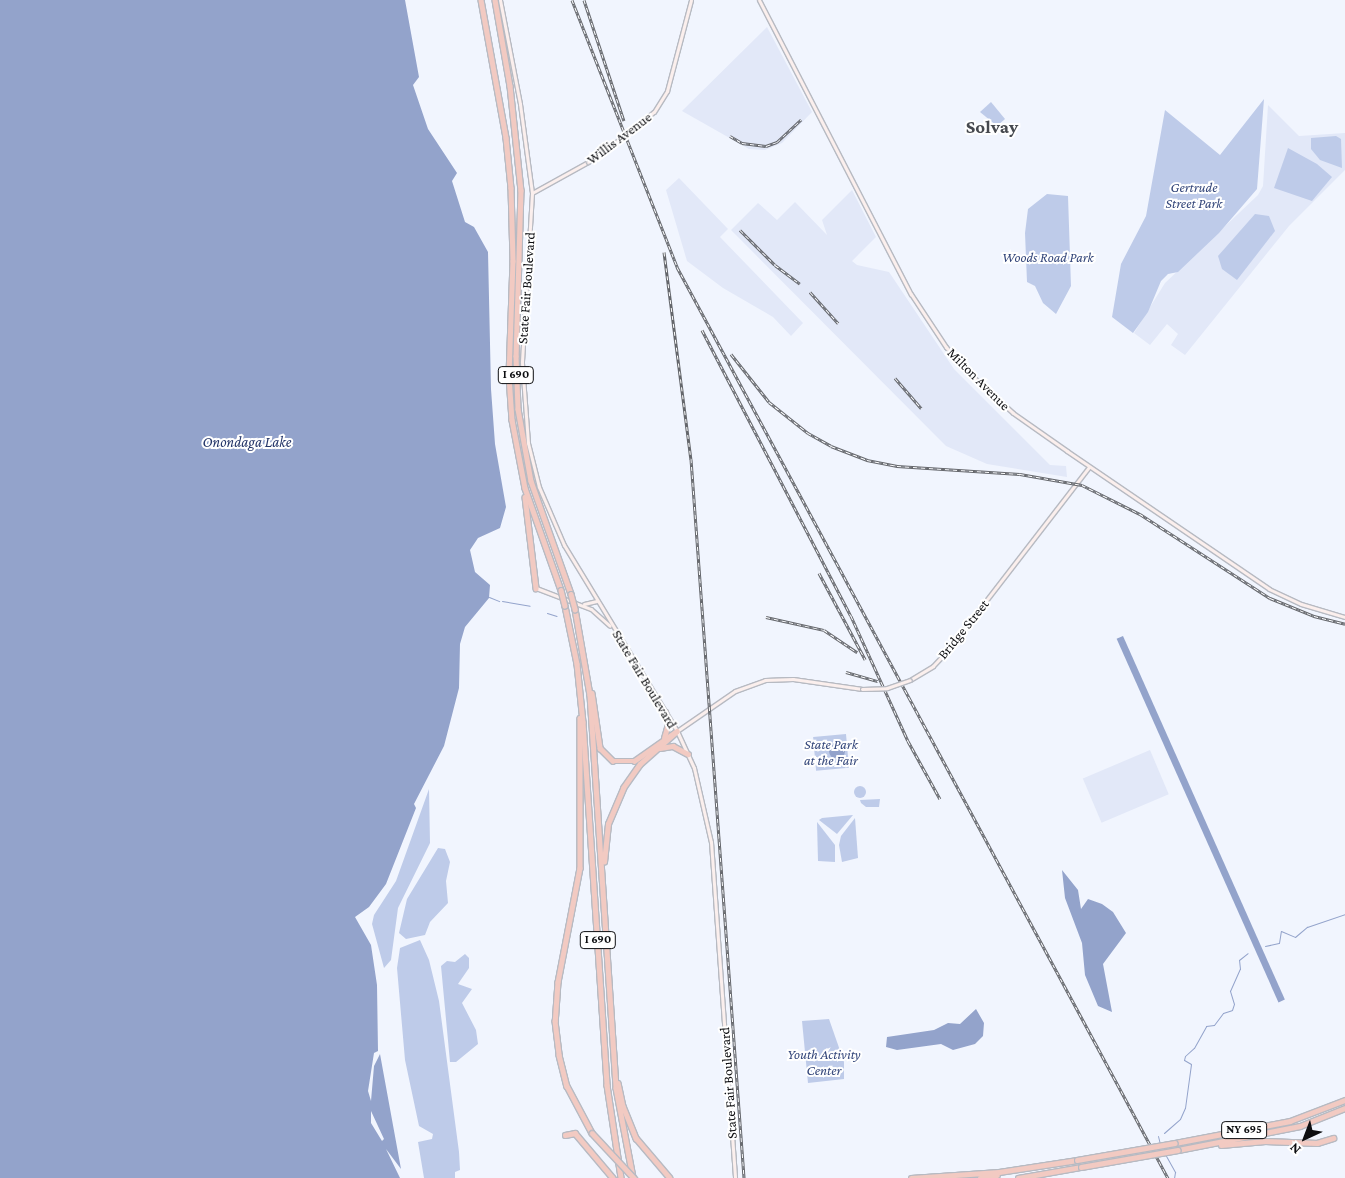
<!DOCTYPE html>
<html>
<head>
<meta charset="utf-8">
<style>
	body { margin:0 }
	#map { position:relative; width:1345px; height:1178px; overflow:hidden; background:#f1f5fe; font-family:"Crimson Pro",serif }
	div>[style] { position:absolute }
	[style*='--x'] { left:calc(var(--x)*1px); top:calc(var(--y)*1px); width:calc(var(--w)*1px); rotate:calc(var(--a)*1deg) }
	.built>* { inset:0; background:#e2e8f8; transform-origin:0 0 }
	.green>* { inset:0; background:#becbe9; transform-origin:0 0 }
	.round { border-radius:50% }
	.water>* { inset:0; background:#93a3cb; transform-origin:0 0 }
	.stream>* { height:1px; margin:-0.5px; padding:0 0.5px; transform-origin:0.5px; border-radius:0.5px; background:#93a3cb }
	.roads { filter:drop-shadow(1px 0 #b7bac2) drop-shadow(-1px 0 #b7bac2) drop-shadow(0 1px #b7bac2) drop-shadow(0 -1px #b7bac2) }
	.secondary>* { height:3px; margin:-1.5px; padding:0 1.5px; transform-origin:1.5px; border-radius:1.5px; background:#fbefed }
	.highway>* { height:4.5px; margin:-2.25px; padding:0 2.25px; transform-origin:2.25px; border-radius:2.25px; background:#f2cac2 }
	.rail>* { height:3px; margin-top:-1.5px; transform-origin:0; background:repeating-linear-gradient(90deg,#fff 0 4px,#64666b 0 8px); box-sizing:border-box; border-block:1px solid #64666b }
	.bridges { filter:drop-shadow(1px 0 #b7bac2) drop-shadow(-1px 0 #b7bac2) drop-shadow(0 1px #b7bac2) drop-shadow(0 -1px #b7bac2) }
	.secondary-bridge>* { height:3px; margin:-1.5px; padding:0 1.5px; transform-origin:1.5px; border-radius:1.5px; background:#fbefed }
	.highway-bridge>* { height:4.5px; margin:-2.25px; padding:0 2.25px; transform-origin:2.25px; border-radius:2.25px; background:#f2cac2 }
	span { translate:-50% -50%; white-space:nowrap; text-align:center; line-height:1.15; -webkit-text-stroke:4px #fff; paint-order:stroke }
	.shield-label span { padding:1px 4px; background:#fff; border:1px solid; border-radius:4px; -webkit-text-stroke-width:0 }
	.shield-label { font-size:12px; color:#0d0e11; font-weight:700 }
	.street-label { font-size:14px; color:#0d0e11 }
	.park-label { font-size:14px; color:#33467a; font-style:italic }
	.water-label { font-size:15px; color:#253669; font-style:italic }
	.district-label { font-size:19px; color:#46494f; font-weight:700 }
	.north { position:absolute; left:1280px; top:1113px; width:50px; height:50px; -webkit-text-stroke:4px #fff; paint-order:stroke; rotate:223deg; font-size:14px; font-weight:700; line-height:20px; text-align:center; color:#0d0e11 }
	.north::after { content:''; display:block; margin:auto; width:18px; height:22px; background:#0d0e11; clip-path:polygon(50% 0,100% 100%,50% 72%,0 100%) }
</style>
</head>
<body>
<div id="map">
	<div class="built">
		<i style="clip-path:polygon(767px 27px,812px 112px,782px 143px,765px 150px,749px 149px,682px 111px)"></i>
		<i style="clip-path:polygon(1268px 105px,1299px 136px,1345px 133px,1345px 170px,1289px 226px,1185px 355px,1171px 345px,1178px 334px,1167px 324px,1150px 345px,1134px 333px,1165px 283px,1258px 195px,1263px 186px)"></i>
		<i style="clip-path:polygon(679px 178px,728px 229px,720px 237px,803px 323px,791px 336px,773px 317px,723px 288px,687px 261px,666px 190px)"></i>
		<i style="clip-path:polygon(852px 190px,876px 237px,852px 261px,857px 265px,889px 272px,954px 369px,1050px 465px,1066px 466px,1067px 477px,987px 464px,946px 446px,731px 230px,758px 203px,777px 220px,795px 202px,827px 235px,822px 220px)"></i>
		<i style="left:1150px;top:750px;width:48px;height:73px;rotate:67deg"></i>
	</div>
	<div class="green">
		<i style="clip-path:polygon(1264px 99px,1257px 189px,1219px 233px,1178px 272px,1168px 274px,1161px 281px,1148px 312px,1133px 333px,1112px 317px,1121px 264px,1146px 216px,1165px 110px,1220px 155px)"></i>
		<i style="clip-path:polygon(991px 102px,1005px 119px,997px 126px,980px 112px)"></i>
		<i style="clip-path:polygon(1336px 136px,1341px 139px,1342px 168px,1320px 160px,1311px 149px,1311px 138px)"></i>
		<i style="clip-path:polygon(1288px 148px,1317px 164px,1332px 177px,1312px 201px,1274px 188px)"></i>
		<i style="clip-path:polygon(1047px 194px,1068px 196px,1071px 286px,1056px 314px,1043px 303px,1035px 286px,1027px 282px,1025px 233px,1028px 209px)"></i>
		<i style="clip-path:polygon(1255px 214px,1269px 216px,1275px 231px,1237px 280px,1222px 269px,1218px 256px)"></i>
		<i style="left:846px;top:734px;width:34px;height:33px;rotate:85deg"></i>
		<i class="round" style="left:854px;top:786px;width:12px;height:12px"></i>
		<i style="clip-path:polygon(429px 789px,430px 843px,398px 908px,391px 960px,384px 968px,372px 924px,374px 915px,396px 881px)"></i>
		<i style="clip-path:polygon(880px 799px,879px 807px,866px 807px,861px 803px,860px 800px)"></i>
		<i style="clip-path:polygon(853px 815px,837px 834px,819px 820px,822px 818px)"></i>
		<i style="clip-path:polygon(855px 818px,858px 858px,842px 862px,839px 845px,841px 836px)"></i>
		<i style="clip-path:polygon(817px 822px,835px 845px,835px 862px,818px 861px)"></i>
		<i style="clip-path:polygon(438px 848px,445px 849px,450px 862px,446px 881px,448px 903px,430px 922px,425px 935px,406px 939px,399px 933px,407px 899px)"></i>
		<i style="clip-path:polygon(420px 940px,429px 960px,439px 1001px,459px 1152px,460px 1170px,455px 1172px,455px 1178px,424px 1178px,418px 1142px,432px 1139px,433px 1134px,419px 1126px,405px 1060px,397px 968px,400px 948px)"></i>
		<i style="clip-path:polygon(465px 954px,469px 958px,469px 968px,458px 984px,472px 989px,462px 1003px,476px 1030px,478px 1044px,456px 1062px,450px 1062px,441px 966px,447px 961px,455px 962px)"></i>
		<i style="clip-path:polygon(829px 1019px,844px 1062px,844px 1079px,808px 1083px,802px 1021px)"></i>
	</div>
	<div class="water">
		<i style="clip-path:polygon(evenodd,0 0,405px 0,419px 77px,413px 85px,428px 129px,457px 173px,452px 181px,465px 222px,474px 227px,488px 252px,491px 389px,495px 444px,506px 507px,500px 528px,478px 538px,470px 550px,475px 572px,490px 585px,489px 598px,465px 627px,460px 644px,459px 688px,444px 746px,414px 804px,416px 808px,386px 884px,369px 907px,355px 917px,371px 945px,377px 985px,378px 1051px,374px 1053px,368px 1091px,371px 1101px,374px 1066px,380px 1054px,401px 1169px,386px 1149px,400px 1178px,0 1178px,0 0,371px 1111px,384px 1139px,382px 1141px,371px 1123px,371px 1111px)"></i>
		<i style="left:1123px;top:636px;width:398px;height:7px;rotate:66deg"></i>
		<i class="round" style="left:829px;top:743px;width:16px;height:16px"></i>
		<i style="clip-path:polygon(1062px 870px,1078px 890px,1081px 909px,1088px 899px,1102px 904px,1113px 912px,1126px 933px,1103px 964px,1112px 1012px,1098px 1006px,1085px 975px,1082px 943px,1065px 898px)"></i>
		<i style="clip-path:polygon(976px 1009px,984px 1023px,983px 1036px,975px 1044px,953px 1050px,941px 1044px,897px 1050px,886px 1047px,887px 1037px,934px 1030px,948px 1023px,960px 1024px)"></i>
	</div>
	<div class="stream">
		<i style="--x:489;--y:597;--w:11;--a:22"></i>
		<i style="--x:502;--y:601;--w:28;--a:10"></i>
		<i style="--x:547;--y:613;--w:10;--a:17"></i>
		<i style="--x:1265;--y:946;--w:14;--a:-12"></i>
		<i style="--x:1279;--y:943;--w:12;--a:-81"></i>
		<i style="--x:1281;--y:931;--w:15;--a:23"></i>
		<i style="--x:1295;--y:937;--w:16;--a:-40"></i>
		<i style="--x:1307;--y:927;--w:40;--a:-18.9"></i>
		<i style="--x:1164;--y:1133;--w:21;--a:-41"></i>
		<i style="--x:1180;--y:1119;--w:12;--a:-66"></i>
		<i style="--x:1185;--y:1108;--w:44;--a:-82.2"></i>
		<i style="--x:1191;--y:1064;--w:8;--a:-150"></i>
		<i style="--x:1184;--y:1060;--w:4;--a:-76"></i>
		<i style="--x:1185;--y:1056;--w:12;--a:-42"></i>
		<i style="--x:1194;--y:1048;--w:25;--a:-61"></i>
		<i style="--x:1206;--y:1026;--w:8;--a:-7"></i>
		<i style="--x:1214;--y:1025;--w:15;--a:-53"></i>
		<i style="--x:1223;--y:1013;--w:9;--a:-18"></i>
		<i style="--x:1232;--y:1010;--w:6;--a:-72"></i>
		<i style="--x:1234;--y:1004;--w:14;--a:-107"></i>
		<i style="--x:1230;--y:991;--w:24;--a:-66"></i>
		<i style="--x:1240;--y:969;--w:9;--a:-96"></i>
		<i style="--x:1239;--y:960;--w:11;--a:-38"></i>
		<i style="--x:1158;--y:1136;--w:8;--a:76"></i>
		<i style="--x:1165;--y:1154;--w:21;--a:61"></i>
		<i style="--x:1175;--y:1172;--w:6;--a:99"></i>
	</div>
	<div class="roads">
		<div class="secondary">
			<i style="--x:500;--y:0;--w:106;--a:79.1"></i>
			<i style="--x:520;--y:104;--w:90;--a:82.3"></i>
			<i style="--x:532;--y:193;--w:170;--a:93.4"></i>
			<i style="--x:522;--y:363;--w:80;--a:85.7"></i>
			<i style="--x:528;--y:443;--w:45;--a:76"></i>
			<i style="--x:539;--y:487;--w:63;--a:66.7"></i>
			<i style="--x:564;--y:545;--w:218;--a:58.7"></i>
			<i style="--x:677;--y:731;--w:41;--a:65.3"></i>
			<i style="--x:694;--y:768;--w:76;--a:77.1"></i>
			<i style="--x:711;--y:842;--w:337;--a:85.9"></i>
			<i style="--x:759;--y:0;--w:331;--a:62.7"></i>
			<i style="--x:911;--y:294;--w:64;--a:56.6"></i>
			<i style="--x:946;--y:347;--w:36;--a:48"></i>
			<i style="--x:970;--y:374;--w:58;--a:42.2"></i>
			<i style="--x:1013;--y:413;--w:66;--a:35.1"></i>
			<i style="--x:1067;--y:451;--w:245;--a:34.3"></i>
			<i style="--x:1269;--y:589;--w:35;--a:25"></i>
			<i style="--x:1301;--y:604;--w:46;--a:16.5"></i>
			<i style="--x:631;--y:131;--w:30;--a:-40"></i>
			<i style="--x:654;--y:112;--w:25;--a:-58"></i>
			<i style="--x:667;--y:91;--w:94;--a:-75.2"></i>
			<i style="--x:532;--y:193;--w:64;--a:-29"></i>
			<i style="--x:536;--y:588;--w:59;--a:20.9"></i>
			<i style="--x:591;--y:609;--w:25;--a:42"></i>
			<i style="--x:584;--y:604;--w:13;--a:-13"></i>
			<i style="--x:910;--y:680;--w:27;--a:-31"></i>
			<i style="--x:933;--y:666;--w:22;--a:-47"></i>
			<i style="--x:948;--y:650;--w:231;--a:-52.4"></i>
			<i style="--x:677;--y:731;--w:70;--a:-34.6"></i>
			<i style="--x:735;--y:691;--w:32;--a:-20"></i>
			<i style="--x:765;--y:680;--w:28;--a:-2"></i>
			<i style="--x:793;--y:679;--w:70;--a:8.2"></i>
		</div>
		<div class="highway">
			<i style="--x:481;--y:0;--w:140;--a:79.7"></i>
			<i style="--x:506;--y:138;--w:50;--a:84.3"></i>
			<i style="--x:511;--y:188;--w:73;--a:88.4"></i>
			<i style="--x:513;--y:261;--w:115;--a:92"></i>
			<i style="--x:509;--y:376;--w:44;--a:86.1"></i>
			<i style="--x:512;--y:420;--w:69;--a:79.2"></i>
			<i style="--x:525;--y:488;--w:108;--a:70.6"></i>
			<i style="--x:495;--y:0;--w:87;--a:80.1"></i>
			<i style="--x:510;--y:86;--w:105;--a:84"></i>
			<i style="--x:521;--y:190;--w:166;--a:91.7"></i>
			<i style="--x:516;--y:356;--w:53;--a:87.8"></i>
			<i style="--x:518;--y:409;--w:73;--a:79.8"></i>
			<i style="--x:531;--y:481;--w:120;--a:70.5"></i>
			<i style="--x:525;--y:497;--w:92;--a:83.1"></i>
			<i style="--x:565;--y:606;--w:59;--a:78.3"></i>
			<i style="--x:577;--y:664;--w:58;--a:84.1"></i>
			<i style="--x:583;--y:722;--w:364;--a:86.2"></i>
			<i style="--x:607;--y:1085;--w:94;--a:81.4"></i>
			<i style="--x:575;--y:609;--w:87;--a:80.1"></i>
			<i style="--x:590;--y:695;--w:394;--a:86.2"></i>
			<i style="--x:616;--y:1088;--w:91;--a:79.2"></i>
			<i style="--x:592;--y:693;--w:56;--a:81.7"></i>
			<i style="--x:600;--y:748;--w:18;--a:45"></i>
			<i style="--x:613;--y:761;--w:21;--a:0"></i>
			<i style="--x:634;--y:761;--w:52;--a:-34.9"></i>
			<i style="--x:580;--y:718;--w:150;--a:90"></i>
			<i style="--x:580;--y:868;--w:116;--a:100.9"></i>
			<i style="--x:558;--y:982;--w:39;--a:94"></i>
			<i style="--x:555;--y:1021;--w:34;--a:83"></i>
			<i style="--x:559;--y:1055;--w:32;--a:76"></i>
			<i style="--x:567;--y:1086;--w:53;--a:62"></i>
			<i style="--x:664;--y:738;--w:15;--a:-74"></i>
			<i style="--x:668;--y:724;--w:12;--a:-104"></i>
			<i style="--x:660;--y:748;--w:13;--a:-9"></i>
			<i style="--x:673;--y:746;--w:17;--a:28"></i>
			<i style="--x:604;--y:862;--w:38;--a:-84"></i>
			<i style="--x:608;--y:824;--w:39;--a:-67"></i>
			<i style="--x:623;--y:788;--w:29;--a:-55"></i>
			<i style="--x:640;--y:764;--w:48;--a:-41.6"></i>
			<i style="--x:618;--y:1083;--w:24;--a:78"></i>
			<i style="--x:623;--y:1106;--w:35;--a:68"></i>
			<i style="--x:636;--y:1138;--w:52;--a:49.6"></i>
			<i style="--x:565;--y:1135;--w:10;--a:-11"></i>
			<i style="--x:575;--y:1133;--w:59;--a:49.8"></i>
			<i style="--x:1175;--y:1143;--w:117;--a:-10.8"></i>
			<i style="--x:1290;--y:1121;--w:59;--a:-20.9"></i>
			<i style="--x:1221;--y:1145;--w:44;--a:-5.2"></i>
			<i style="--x:1265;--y:1141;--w:52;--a:2.2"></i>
			<i style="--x:1317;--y:1143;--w:17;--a:-17"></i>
			<i style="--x:1178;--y:1150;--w:124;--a:-11.1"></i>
			<i style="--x:1300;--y:1126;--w:48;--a:-21.8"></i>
			<i style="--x:911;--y:1178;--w:88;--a:-3.9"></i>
			<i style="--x:999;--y:1172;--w:79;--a:-8.7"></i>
			<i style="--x:980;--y:1178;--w:17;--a:-10"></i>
			<i style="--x:1018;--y:1178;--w:64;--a:-9.9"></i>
		</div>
	</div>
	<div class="rail">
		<i style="--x:572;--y:0;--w:287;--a:68.5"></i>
		<i style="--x:677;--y:267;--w:1035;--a:61.68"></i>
		<i style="--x:584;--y:0;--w:127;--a:71.7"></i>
		<i style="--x:730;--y:136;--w:14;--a:30"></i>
		<i style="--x:742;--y:143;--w:24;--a:7"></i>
		<i style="--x:766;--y:146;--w:12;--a:-20"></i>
		<i style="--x:777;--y:142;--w:33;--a:-43"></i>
		<i style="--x:740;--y:230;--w:49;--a:45"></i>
		<i style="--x:775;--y:265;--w:31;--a:37"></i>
		<i style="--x:664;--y:252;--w:209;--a:82.6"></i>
		<i style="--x:691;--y:459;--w:721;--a:85.78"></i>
		<i style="--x:810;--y:292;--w:42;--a:47.9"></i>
		<i style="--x:702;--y:330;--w:322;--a:62.5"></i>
		<i style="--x:851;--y:616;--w:137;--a:65.5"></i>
		<i style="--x:908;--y:741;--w:66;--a:61.1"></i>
		<i style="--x:731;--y:354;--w:61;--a:51.6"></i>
		<i style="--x:769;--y:402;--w:50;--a:38.5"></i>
		<i style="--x:808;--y:433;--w:26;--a:29"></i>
		<i style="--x:831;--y:446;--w:39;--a:21"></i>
		<i style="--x:867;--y:460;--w:31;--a:11"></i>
		<i style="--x:897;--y:466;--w:123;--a:3.7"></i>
		<i style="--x:1020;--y:474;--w:63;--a:10.1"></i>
		<i style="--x:1082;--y:485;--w:65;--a:26.6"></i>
		<i style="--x:1140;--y:514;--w:155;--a:32.9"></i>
		<i style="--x:1270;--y:598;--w:48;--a:22.2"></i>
		<i style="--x:1314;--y:616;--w:32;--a:14"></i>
		<i style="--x:895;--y:378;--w:40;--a:49"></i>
		<i style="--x:819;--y:573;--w:98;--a:61.9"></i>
		<i style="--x:766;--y:617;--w:59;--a:12.6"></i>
		<i style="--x:824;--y:630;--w:40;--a:34"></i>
		<i style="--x:846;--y:672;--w:33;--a:16"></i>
	</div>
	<div class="bridges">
		<div class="secondary-bridge">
			<i style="--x:588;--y:162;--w:53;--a:-35.8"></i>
			<i style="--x:862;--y:689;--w:25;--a:-2"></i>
			<i style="--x:887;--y:688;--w:24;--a:-19"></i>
		</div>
		<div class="highway-bridge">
			<i style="--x:561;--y:590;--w:16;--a:76"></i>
			<i style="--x:571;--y:594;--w:16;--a:75"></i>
			<i style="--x:592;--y:1133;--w:62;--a:47"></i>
			<i style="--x:1077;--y:1160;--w:99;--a:-9.8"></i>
			<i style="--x:1081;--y:1167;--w:98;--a:-9.9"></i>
		</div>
	</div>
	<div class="shield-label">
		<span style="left:516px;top:375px">I 690</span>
		<span style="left:598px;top:940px">I 690</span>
		<span style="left:1244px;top:1130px">NY 695</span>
	</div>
	<div class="street-label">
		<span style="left:619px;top:138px;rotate:-37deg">Willis Avenue</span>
		<span style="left:526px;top:288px;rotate:-86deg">State Fair Boulevard</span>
		<span style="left:979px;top:379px;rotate:45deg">Milton Avenue</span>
		<span style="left:963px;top:629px;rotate:-51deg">Bridge Street</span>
		<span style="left:645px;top:679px;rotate:59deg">State Fair Boulevard</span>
		<span style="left:728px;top:1083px;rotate:-94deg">State Fair Boulevard</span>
	</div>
	<div class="park-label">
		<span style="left:1194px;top:195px">Gertrude<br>Street Park</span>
		<span style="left:1048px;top:257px">Woods Road Park</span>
		<span style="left:831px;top:752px">State Park<br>at the Fair</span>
		<span style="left:824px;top:1062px">Youth Activity<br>Center</span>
	</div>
	<div class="water-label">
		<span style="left:247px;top:443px">Onondaga Lake</span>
	</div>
	<div class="district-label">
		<span style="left:992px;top:127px">Solvay</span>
	</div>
	<div class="north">N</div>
</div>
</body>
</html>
